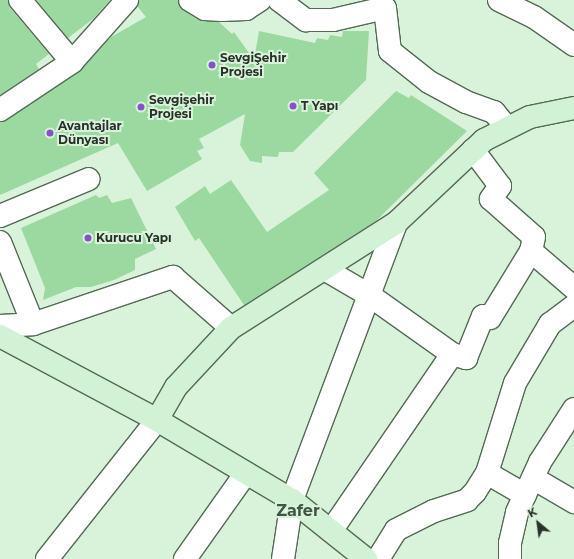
<!DOCTYPE html>
<html>
<head>
<meta charset="utf-8">
<style>
	body { margin:0 }
	#map { position:relative; width:574px; height:559px; overflow:hidden; background:#d9f2da; font-family:Montserrat,sans-serif }
	div>[style] { position:absolute }
	[style*='--x'] { left:calc(var(--x)*1px); top:calc(var(--y)*1px); width:calc(var(--w)*1px); rotate:calc(var(--a)*1deg) }
	.building>* { inset:0; background:#9cd9a1 }
	.roads { filter:drop-shadow(1px 0 #546a55) drop-shadow(-1px 0 #546a55) drop-shadow(0 1px #546a55) drop-shadow(0 -1px #546a55) }
	.street>* { height:22px; margin:-11px; padding:0 11px; transform-origin:11px; border-radius:11px; background:#fff }
	.secondary>* { height:22px; margin:-11px; padding:0 11px; transform-origin:11px; border-radius:11px; background:#d2f2d6 }
	.dots>* { width:11px; height:11px; translate:-50% -50%; box-sizing:border-box; border:2px solid #d9f2da; border-radius:50% }
	span { translate:-50% -50%; white-space:nowrap; text-align:center; line-height:1.15; -webkit-text-stroke:4px #d9f2da; paint-order:stroke }
	.poi-label { font-size:12px; color:#273128; font-weight:700 }
	.left { translate:0 -50%; text-align:left }
	.district-label { font-size:16px; color:#415642; font-weight:700 }
	.north { position:absolute; left:518px; top:503px; width:40px; height:40px; -webkit-text-stroke:3px #d9f2da; paint-order:stroke; rotate:331deg; font-size:11px; font-weight:700; line-height:16px; text-align:center; color:#273128 }
	.north::after { content:''; display:block; margin:auto; width:14px; height:18px; background:#273128; clip-path:polygon(50% 0,100% 100%,50% 72%,0 100%) }
</style>
</head>
<body>
<div id="map">
	<div class="building">
		<i style="clip-path:polygon(0 0,8px 0,10px 8px,49px 54px,36px 64px,39px 69px,0 95px)"></i>
		<i style="clip-path:polygon(36px 0,110px 0,93px 19px,68px 38px)"></i>
		<i style="clip-path:polygon(139px 0,178px 0,183px 10px,199px 20px,219px 22px,232px 34px,234px 32px,254px 60px,259px 31px,315px 43px,317px 38px,328px 40px,330px 35px,342px 37px,343px 31px,369px 31px,366px 80px,293px 152px,279px 152px,278px 157px,262px 156px,262px 163px,250px 161px,240px 145px,245px 114px,199px 139px,204px 148px,197px 151px,202px 159px,147px 191px,118px 143px,0 195px,0 122px,79px 72px,111px 37px,146px 17px,137px 6px)"></i>
		<i style="clip-path:polygon(396px 91px,409px 98px,411px 95px,467px 131px,376px 221px,244px 305px,199px 238px,195px 241px,175px 207px,205px 186px,210px 194px,231px 180px,267px 232px,329px 190px,314px 173px)"></i>
		<i style="clip-path:polygon(96px 195px,99px 198px,107px 195px,112px 203px,131px 198px,156px 249px,135px 259px,135px 270px,114px 280px,91px 287px,76px 287px,43px 300px,45px 288px,21px 228px)"></i>
	</div>
	<div class="roads">
		<div class="street">
			<i style="--x:20;--y:0;--w:81;--a:50"></i>
			<i style="--x:72;--y:62;--w:83;--a:-48.4"></i>
			<i style="--x:190;--y:0;--w:17;--a:31"></i>
			<i style="--x:205;--y:9;--w:16;--a:4"></i>
			<i style="--x:221;--y:10;--w:25;--a:-2"></i>
			<i style="--x:246;--y:9;--w:17;--a:-33"></i>
			<i style="--x:279;--y:0;--w:34;--a:37"></i>
			<i style="--x:306;--y:20;--w:27;--a:0"></i>
			<i style="--x:333;--y:20;--w:53;--a:-13"></i>
			<i style="--x:385;--y:8;--w:43;--a:83.4"></i>
			<i style="--x:390;--y:51;--w:50;--a:38.5"></i>
			<i style="--x:429;--y:82;--w:42;--a:28.4"></i>
			<i style="--x:466;--y:102;--w:30;--a:20"></i>
			<i style="--x:494;--y:112;--w:19;--a:51"></i>
			<i style="--x:499;--y:0;--w:39;--a:26"></i>
			<i style="--x:534;--y:17;--w:49;--a:35"></i>
			<i style="--x:0;--y:110;--w:87;--a:-33.7"></i>
			<i style="--x:473;--y:150;--w:45;--a:53.1"></i>
			<i style="--x:500;--y:186;--w:16;--a:125"></i>
			<i style="--x:491;--y:199;--w:57;--a:41.5"></i>
			<i style="--x:534;--y:237;--w:14;--a:102"></i>
			<i style="--x:531;--y:251;--w:57;--a:40.7"></i>
			<i style="--x:0;--y:216;--w:96;--a:-22.6"></i>
			<i style="--x:0;--y:242;--w:88;--a:68.1"></i>
			<i style="--x:326;--y:270;--w:50;--a:30.2"></i>
			<i style="--x:369;--y:295;--w:102;--a:35.4"></i>
			<i style="--x:0;--y:326;--w:33;--a:-3"></i>
			<i style="--x:33;--y:324;--w:148;--a:-18.6"></i>
			<i style="--x:173;--y:277;--w:77;--a:41.3"></i>
			<i style="--x:487;--y:473;--w:44;--a:30.1"></i>
			<i style="--x:533;--y:478;--w:48;--a:30.3"></i>
			<i style="--x:331;--y:531;--w:214;--a:-55.6"></i>
			<i style="--x:452;--y:354;--w:15;--a:16"></i>
			<i style="--x:466;--y:358;--w:45;--a:-68"></i>
			<i style="--x:483;--y:316;--w:7;--a:16"></i>
			<i style="--x:490;--y:318;--w:79;--a:-58.5"></i>
			<i style="--x:47;--y:559;--w:177;--a:-51.6"></i>
			<i style="--x:185;--y:559;--w:105;--a:-54.7"></i>
			<i style="--x:283;--y:559;--w:60;--a:-81.3"></i>
			<i style="--x:292;--y:500;--w:296;--a:-69.4"></i>
			<i style="--x:378;--y:559;--w:34;--a:-58"></i>
			<i style="--x:396;--y:530;--w:42;--a:-26.6"></i>
			<i style="--x:434;--y:511;--w:35;--a:-18"></i>
			<i style="--x:467;--y:500;--w:11;--a:-45"></i>
			<i style="--x:475;--y:492;--w:22;--a:-58"></i>
			<i style="--x:487;--y:473;--w:94;--a:-72.7"></i>
			<i style="--x:515;--y:383;--w:69;--a:-59.3"></i>
			<i style="--x:550;--y:324;--w:30;--a:-37"></i>
			<i style="--x:510;--y:559;--w:16;--a:-90"></i>
			<i style="--x:510;--y:543;--w:32;--a:-77"></i>
			<i style="--x:517;--y:512;--w:55;--a:-65.3"></i>
			<i style="--x:540;--y:462;--w:63;--a:-57.3"></i>
		</div>
		<div class="secondary">
			<i style="--x:0;--y:336;--w:178;--a:28.1"></i>
			<i style="--x:157;--y:420;--w:157;--a:30.7"></i>
			<i style="--x:292;--y:500;--w:95;--a:38.6"></i>
			<i style="--x:157;--y:420;--w:38;--a:-60"></i>
			<i style="--x:176;--y:387;--w:81;--a:-47"></i>
			<i style="--x:231;--y:328;--w:196;--a:-32.5"></i>
			<i style="--x:396;--y:223;--w:121;--a:-43.3"></i>
			<i style="--x:484;--y:140;--w:51;--a:-26.6"></i>
			<i style="--x:530;--y:117;--w:45;--a:-11.6"></i>
		</div>
	</div>
	<div class="dots">
		<i style="left:212px;top:65px;background:#8453cb"></i>
		<i style="left:293px;top:106px;background:#8453cb"></i>
		<i style="left:141px;top:107px;background:#8453cb"></i>
		<i style="left:50px;top:133px;background:#8453cb"></i>
		<i style="left:88px;top:238px;background:#8453cb"></i>
	</div>
	<div class="poi-label">
		<span class="left" style="left:220px;top:65px">SevgiŞehir<br>Projesi</span>
		<span class="left" style="left:149px;top:107px">Sevgişehir<br>Projesi</span>
		<span class="left" style="left:301px;top:106px">T Yapı</span>
		<span class="left" style="left:58px;top:133px">Avantajlar<br>Dünyası</span>
		<span class="left" style="left:96px;top:238px">Kurucu Yapı</span>
	</div>
	<div class="district-label">
		<span style="left:298px;top:511px">Zafer</span>
	</div>
	<div class="north">K</div>
</div>
</body>
</html>
